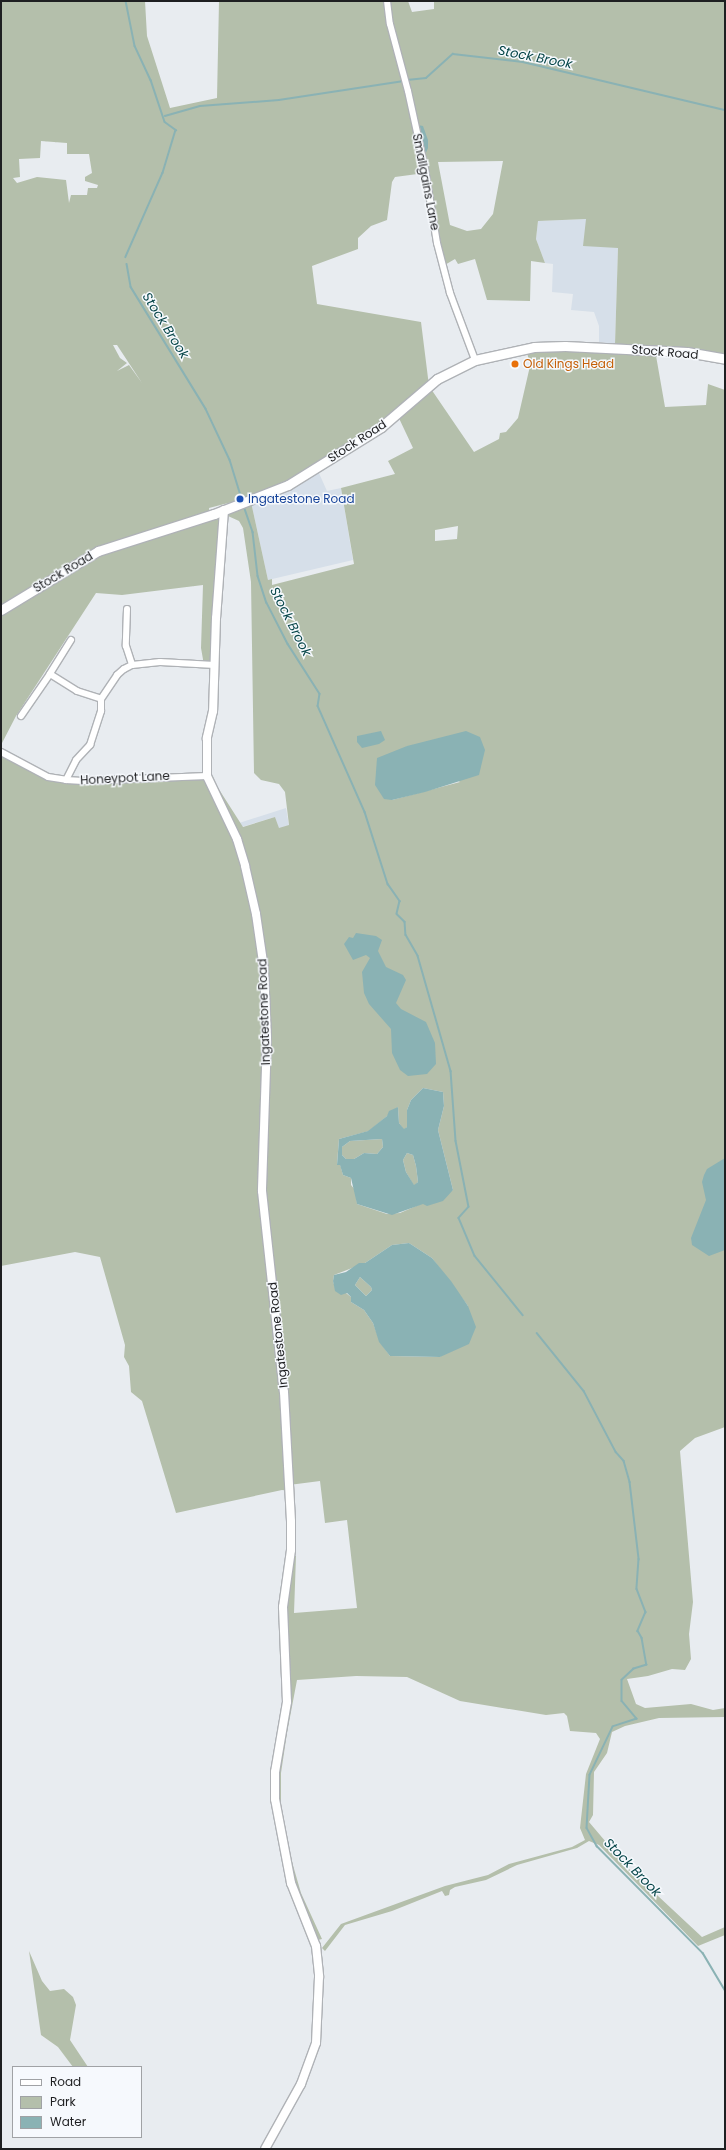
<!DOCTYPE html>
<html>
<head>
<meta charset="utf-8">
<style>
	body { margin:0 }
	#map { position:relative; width:726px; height:2150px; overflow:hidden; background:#e8ecf0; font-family:Poppins,sans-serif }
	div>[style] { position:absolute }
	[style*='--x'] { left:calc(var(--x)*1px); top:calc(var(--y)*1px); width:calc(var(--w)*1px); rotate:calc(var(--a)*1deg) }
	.built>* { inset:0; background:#d6dfe9 }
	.green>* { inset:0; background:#b4bfab }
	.water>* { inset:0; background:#8ab2b4 }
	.stream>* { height:1.5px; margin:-0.75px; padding:0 0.75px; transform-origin:0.75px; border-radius:0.75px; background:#8ab2b4 }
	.roads { filter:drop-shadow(1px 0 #afb2b6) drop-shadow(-1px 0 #afb2b6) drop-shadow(0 1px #afb2b6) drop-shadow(0 -1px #afb2b6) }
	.minor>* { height:6px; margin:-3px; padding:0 3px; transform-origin:3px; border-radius:3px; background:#fff }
	.tertiary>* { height:8px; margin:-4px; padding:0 4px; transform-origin:4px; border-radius:4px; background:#fff }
	.secondary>* { height:9px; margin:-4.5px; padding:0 4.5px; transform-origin:4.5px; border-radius:4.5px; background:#fff }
	.dots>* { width:11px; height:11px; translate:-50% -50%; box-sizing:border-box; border:2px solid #f6f9fd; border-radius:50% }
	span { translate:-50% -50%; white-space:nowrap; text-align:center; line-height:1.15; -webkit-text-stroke:3px #f6f9fd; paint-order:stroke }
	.street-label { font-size:12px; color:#1e1f21 }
	.food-label { font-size:12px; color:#c56008 }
	.left { translate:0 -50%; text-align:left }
	.transit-label { font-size:12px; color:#164399 }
	.water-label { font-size:13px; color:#074649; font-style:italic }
	.frame { position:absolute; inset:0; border:2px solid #1e1f21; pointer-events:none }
	.legend { position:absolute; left:12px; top:2066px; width:130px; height:72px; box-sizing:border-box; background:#f6f9fd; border:1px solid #a0a2a5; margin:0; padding:5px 7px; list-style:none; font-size:12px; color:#1e1f21 }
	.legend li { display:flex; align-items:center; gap:8px; height:20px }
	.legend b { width:20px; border:1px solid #a0a2a5 }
</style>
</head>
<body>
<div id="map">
	<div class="built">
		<i style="clip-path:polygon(586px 219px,618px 247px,615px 344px,599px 342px,599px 326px,594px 312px,571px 310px,573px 294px,552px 292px,553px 264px,545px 263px,536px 239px,538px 221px)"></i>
		<i style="clip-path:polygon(318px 471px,327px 491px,341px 488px,353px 560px,268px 580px,251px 502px)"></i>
		<i style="clip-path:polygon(286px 808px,289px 826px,279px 829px,275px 817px,235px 829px,233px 825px)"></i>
	</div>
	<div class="green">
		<i style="clip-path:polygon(evenodd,1px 1px,145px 1px,147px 36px,170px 108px,217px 98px,219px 1px,408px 1px,412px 12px,434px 9px,434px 1px,725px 1px,725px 354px,687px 347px,655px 350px,665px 407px,706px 405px,708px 384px,725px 390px,725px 1427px,695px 1438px,680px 1451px,693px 1602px,689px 1634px,691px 1659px,685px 1670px,672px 1669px,648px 1676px,627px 1679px,636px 1704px,645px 1708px,691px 1704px,713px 1710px,725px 1708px,725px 1717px,659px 1718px,625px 1726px,612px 1732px,607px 1753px,594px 1772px,593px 1815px,589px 1822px,628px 1868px,702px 1937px,725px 1927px,725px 1935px,698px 1946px,599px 1845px,589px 1841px,577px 1848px,517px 1865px,486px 1880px,455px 1887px,450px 1890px,449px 1895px,445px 1896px,442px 1891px,392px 1911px,345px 1925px,325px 1951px,322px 1948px,341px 1924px,445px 1886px,488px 1875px,509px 1864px,572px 1847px,585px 1840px,580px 1828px,586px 1774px,600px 1739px,596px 1733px,570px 1731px,567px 1716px,564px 1713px,546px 1715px,460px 1701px,407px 1677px,356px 1676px,297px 1680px,287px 1733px,281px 1773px,281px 1806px,288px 1848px,301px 1893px,322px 1939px,314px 1941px,297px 1902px,275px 1799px,286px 1719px,284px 1624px,290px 1555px,296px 1556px,294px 1613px,357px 1608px,347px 1520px,325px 1523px,320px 1481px,289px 1485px,290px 1491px,282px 1490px,176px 1513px,142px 1401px,131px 1392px,129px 1366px,124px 1357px,125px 1345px,100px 1257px,75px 1252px,1px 1266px,1px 753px,48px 777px,66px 780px,180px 775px,213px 780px,243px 827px,275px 817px,279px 828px,289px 825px,285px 792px,279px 784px,261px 780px,254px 773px,251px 582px,243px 528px,239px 521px,228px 516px,229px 509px,234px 506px,232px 502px,209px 508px,210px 515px,224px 510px,215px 665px,204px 665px,201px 648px,203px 585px,122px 595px,96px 593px,16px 716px,1px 745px,1px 1px,41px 141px,67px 143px,67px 154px,89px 154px,92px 173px,85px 177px,85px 181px,98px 185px,97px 188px,88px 188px,87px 195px,71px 195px,69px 203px,66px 180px,37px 177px,17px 183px,13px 178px,20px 177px,19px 159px,40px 158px,41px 141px,1px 1px,503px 161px,493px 214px,481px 229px,467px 231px,450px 225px,438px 162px,503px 161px,1px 1px,425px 173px,443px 266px,455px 259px,458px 264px,475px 259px,487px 300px,530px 301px,531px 261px,545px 263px,536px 239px,538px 221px,586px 219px,583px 246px,618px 248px,615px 344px,527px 352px,530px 366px,518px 418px,506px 432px,500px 433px,499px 439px,474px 452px,429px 386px,421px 322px,317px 304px,312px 266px,358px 249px,358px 238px,371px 226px,387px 220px,392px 182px,395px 177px,425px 173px,1px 1px,113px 345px,117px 345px,142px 383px,129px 365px,117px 371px,127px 363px,120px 358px,113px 345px,1px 1px,397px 414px,413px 448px,388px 461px,395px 474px,341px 488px,354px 564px,272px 585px,272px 579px,268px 580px,251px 502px,397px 414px,1px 1px,458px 526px,457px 539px,435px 541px,435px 530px,458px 526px,1px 1px,407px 746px,460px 782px,392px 800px,407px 746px,1px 1px,423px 1088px,443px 1092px,444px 1106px,438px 1130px,453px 1190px,400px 1213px,387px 1214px,357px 1204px,356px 1191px,351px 1185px,351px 1178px,343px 1175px,340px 1164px,337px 1164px,339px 1139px,369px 1131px,398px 1107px,399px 1123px,404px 1130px,407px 1127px,407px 1110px,411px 1100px,423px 1088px,1px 1px,409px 1243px,432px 1258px,468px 1306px,440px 1357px,390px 1356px,380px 1342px,373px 1323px,364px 1310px,351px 1302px,351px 1297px,346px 1293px,336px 1291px,333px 1281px,334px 1275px,365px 1263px,392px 1245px,409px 1243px)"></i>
		<i style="clip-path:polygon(382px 1139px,383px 1147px,377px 1154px,364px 1153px,354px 1159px,346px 1159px,342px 1155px,342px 1147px,350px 1141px)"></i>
		<i style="clip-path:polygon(407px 1153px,413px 1155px,416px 1166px,418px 1182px,414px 1186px,406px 1172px,403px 1160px)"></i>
		<i style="clip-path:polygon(360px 1277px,371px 1287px,372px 1290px,366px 1296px,355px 1285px)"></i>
		<i style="clip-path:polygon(29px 1951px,42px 1981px,50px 1991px,64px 1989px,73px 1997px,76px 2005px,70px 2040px,88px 2067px,73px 2067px,58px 2047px,41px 2035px)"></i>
	</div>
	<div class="water">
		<i style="clip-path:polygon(418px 125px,423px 126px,428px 140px,428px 148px,425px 155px)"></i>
		<i style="clip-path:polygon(381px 731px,385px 740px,379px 744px,362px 748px,357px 742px,357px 736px)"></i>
		<i style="clip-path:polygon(466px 731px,480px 737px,485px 750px,479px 775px,425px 792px,392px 800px,384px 799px,375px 785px,377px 758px,407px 746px)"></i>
		<i style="clip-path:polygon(356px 933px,376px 936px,382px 940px,378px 951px,386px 967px,403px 975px,406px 980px,396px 1003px,401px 1009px,426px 1022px,435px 1043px,436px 1064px,427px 1074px,408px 1076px,400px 1070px,392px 1053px,391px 1029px,369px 1004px,364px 993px,362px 972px,370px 958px,366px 955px,353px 960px,344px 944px,349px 937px,353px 938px)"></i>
		<i style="clip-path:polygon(evenodd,423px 1088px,443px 1092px,444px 1106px,438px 1130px,453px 1190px,443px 1201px,427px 1206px,423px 1204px,392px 1215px,357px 1204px,351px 1178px,343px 1175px,340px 1165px,337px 1165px,339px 1139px,368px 1131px,387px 1116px,389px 1111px,398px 1107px,399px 1123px,404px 1129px,407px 1127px,407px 1110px,411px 1100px,423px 1088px,382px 1139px,383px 1147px,377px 1154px,364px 1153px,354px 1159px,346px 1159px,342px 1155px,342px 1147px,350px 1141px,382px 1139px,423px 1088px,407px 1153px,413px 1155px,416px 1166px,418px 1182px,414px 1185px,406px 1172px,403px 1160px,407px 1153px)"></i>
		<i style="clip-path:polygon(725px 1158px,725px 1250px,709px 1256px,692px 1245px,691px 1238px,706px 1200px,702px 1182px,704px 1175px,707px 1169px)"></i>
		<i style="clip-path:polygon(evenodd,409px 1243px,432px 1258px,451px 1281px,468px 1306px,476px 1327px,469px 1344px,440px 1357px,390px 1356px,379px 1342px,373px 1323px,364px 1310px,351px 1302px,351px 1297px,347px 1293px,341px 1295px,335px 1291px,333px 1281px,334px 1275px,346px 1272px,359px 1263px,365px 1263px,392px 1245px,409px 1243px,360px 1277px,371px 1287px,372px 1290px,366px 1296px,355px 1285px,360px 1277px)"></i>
	</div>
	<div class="stream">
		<i style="--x:126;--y:1;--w:46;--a:78.7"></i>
		<i style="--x:135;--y:46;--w:38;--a:65"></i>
		<i style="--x:151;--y:80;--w:44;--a:71.6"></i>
		<i style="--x:165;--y:122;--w:14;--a:36"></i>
		<i style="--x:176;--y:130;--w:45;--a:106.8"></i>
		<i style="--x:163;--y:173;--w:92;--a:113.8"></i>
		<i style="--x:407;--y:80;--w:19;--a:-6"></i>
		<i style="--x:426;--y:78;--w:36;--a:-42"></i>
		<i style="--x:453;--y:54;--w:70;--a:6.5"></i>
		<i style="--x:523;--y:62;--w:208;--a:13.4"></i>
		<i style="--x:165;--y:116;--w:36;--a:-16"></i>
		<i style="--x:200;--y:106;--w:79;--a:-4.3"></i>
		<i style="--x:279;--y:100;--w:126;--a:-8.6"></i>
		<i style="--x:127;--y:264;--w:23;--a:80"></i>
		<i style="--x:131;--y:287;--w:143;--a:58.4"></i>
		<i style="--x:206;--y:409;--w:56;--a:64.8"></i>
		<i style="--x:230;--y:460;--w:41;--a:72.9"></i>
		<i style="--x:244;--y:506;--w:28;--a:71"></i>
		<i style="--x:253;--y:532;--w:44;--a:83.5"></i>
		<i style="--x:258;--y:576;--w:28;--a:72"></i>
		<i style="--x:267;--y:603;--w:46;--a:62.9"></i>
		<i style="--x:288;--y:644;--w:59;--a:57.4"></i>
		<i style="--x:320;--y:694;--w:12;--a:99"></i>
		<i style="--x:318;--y:706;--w:116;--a:66.1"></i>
		<i style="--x:365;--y:812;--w:76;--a:72.3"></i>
		<i style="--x:388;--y:884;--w:21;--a:55"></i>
		<i style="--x:400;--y:901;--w:13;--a:103"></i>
		<i style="--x:397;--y:914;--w:11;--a:45"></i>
		<i style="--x:405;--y:922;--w:13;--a:86"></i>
		<i style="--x:406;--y:935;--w:24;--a:60"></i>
		<i style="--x:418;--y:956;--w:120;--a:74"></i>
		<i style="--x:451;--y:1071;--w:70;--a:85.9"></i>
		<i style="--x:456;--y:1141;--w:67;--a:78.9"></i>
		<i style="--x:469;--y:1207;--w:15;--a:132"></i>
		<i style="--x:459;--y:1218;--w:41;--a:67.2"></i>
		<i style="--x:475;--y:1256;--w:76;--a:50.9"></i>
		<i style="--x:537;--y:1333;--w:75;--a:51"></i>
		<i style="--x:584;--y:1391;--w:69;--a:62.3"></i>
		<i style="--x:616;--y:1452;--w:12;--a:48"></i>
		<i style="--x:624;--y:1461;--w:22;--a:74"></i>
		<i style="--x:630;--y:1482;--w:78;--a:83.3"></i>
		<i style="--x:639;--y:1559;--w:30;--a:94"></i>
		<i style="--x:637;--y:1589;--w:25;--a:69"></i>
		<i style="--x:646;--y:1612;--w:21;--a:113"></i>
		<i style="--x:638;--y:1631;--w:8;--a:60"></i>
		<i style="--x:642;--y:1638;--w:27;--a:80"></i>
		<i style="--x:647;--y:1665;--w:14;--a:163"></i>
		<i style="--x:634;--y:1669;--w:16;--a:137"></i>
		<i style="--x:622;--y:1680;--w:21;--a:90"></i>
		<i style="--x:622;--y:1701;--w:23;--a:50"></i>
		<i style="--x:637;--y:1719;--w:25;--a:162"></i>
		<i style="--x:613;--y:1727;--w:53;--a:115.6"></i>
		<i style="--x:590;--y:1775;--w:53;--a:93.2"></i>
		<i style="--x:587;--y:1828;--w:21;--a:61"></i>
		<i style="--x:597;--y:1846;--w:151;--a:45.3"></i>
		<i style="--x:703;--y:1953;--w:43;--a:59.3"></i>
	</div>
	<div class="roads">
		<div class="minor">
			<i style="--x:387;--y:1;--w:23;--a:83"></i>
			<i style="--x:390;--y:24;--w:69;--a:75"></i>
			<i style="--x:408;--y:91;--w:80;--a:77.7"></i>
			<i style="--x:425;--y:169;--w:75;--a:80.8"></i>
			<i style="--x:437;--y:243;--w:52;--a:75.4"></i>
			<i style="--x:450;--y:293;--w:72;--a:69.5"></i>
			<i style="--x:127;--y:609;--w:37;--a:92"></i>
			<i style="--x:126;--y:646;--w:20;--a:72"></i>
			<i style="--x:71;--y:640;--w:40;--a:122"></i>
			<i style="--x:50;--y:674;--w:32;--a:32"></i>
			<i style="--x:77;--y:691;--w:25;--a:18"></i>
			<i style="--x:21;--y:716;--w:51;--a:-55.4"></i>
			<i style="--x:1;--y:752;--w:53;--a:28"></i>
			<i style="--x:48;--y:777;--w:18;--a:9"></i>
			<i style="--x:66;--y:780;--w:17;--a:3"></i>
			<i style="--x:83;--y:781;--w:124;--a:-2.3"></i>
			<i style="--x:66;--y:780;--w:22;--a:-63"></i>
			<i style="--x:76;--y:760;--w:21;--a:-47"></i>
			<i style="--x:90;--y:745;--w:36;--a:-72"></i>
			<i style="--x:101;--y:711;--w:12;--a:-90"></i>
			<i style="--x:101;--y:699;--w:29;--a:-56"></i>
			<i style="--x:117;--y:675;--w:9;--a:-41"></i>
			<i style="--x:124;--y:669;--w:9;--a:-27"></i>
			<i style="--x:132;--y:665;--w:28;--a:-6"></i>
			<i style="--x:160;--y:662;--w:55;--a:3.1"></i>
		</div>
		<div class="tertiary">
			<i style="--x:224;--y:510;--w:108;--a:94.2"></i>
			<i style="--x:216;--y:618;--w:93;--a:91.8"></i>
			<i style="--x:213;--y:711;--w:28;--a:103"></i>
			<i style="--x:207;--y:738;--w:38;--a:90"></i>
			<i style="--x:207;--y:776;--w:70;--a:64.5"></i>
			<i style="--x:237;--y:839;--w:28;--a:73"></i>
			<i style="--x:245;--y:866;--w:49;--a:77.1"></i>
			<i style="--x:256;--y:914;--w:56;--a:81.7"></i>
			<i style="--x:264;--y:969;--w:69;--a:87.5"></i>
			<i style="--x:267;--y:1038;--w:153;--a:91.9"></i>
			<i style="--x:262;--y:1191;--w:202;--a:83.8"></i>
			<i style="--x:284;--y:1392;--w:130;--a:86.9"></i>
			<i style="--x:291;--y:1522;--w:28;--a:90"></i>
			<i style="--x:291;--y:1550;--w:58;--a:98"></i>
			<i style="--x:283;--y:1607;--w:95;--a:87.6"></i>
			<i style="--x:287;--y:1702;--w:71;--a:99.7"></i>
			<i style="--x:275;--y:1772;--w:27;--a:90"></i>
			<i style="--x:275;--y:1799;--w:86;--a:79.2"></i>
			<i style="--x:291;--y:1883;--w:68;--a:68.4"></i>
			<i style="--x:316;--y:1946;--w:31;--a:84"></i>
			<i style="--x:319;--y:1977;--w:66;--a:92.6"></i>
			<i style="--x:316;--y:2043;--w:44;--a:110.1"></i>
			<i style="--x:301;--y:2084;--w:74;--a:119"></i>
		</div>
		<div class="secondary">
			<i style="--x:1;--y:610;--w:114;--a:-31.3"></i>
			<i style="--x:98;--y:551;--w:122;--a:-17.7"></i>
			<i style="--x:214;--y:514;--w:79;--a:-21.4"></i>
			<i style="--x:288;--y:485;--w:110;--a:-31.9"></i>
			<i style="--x:381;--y:427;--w:74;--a:-40.6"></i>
			<i style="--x:437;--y:379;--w:42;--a:-26.6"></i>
			<i style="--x:475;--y:360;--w:60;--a:-12.4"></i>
			<i style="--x:534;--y:347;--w:31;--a:-2"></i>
			<i style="--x:565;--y:346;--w:122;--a:2.8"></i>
			<i style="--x:687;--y:352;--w:39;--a:10"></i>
		</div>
	</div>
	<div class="dots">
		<i style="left:515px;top:364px;background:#e8710a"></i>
		<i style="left:240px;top:499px;background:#1a4fb4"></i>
	</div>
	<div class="street-label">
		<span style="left:426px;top:182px;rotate:79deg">Smallgains Lane</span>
		<span style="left:665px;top:352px;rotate:5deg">Stock Road</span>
		<span style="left:357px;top:441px;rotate:-33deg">Stock Road</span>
		<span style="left:63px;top:572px;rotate:-31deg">Stock Road</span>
		<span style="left:125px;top:778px;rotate:-3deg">Honeypot Lane</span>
		<span style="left:264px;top:1012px;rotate:-92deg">Ingatestone Road</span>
		<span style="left:278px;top:1335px;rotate:-96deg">Ingatestone Road</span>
	</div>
	<div class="food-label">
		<span class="left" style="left:523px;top:364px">Old Kings Head</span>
	</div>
	<div class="transit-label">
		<span class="left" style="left:248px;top:499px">Ingatestone Road</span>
	</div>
	<div class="water-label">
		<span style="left:535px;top:58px;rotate:11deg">Stock Brook</span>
		<span style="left:165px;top:326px;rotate:58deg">Stock Brook</span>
		<span style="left:290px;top:622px;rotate:63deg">Stock Brook</span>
		<span style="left:632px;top:1868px;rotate:46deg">Stock Brook</span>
	</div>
	<div class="frame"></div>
	<ul class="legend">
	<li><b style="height:5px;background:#fff"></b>Road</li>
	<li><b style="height:11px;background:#b4bfab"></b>Park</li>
	<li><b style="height:11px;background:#8ab2b4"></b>Water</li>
	</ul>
</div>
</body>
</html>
